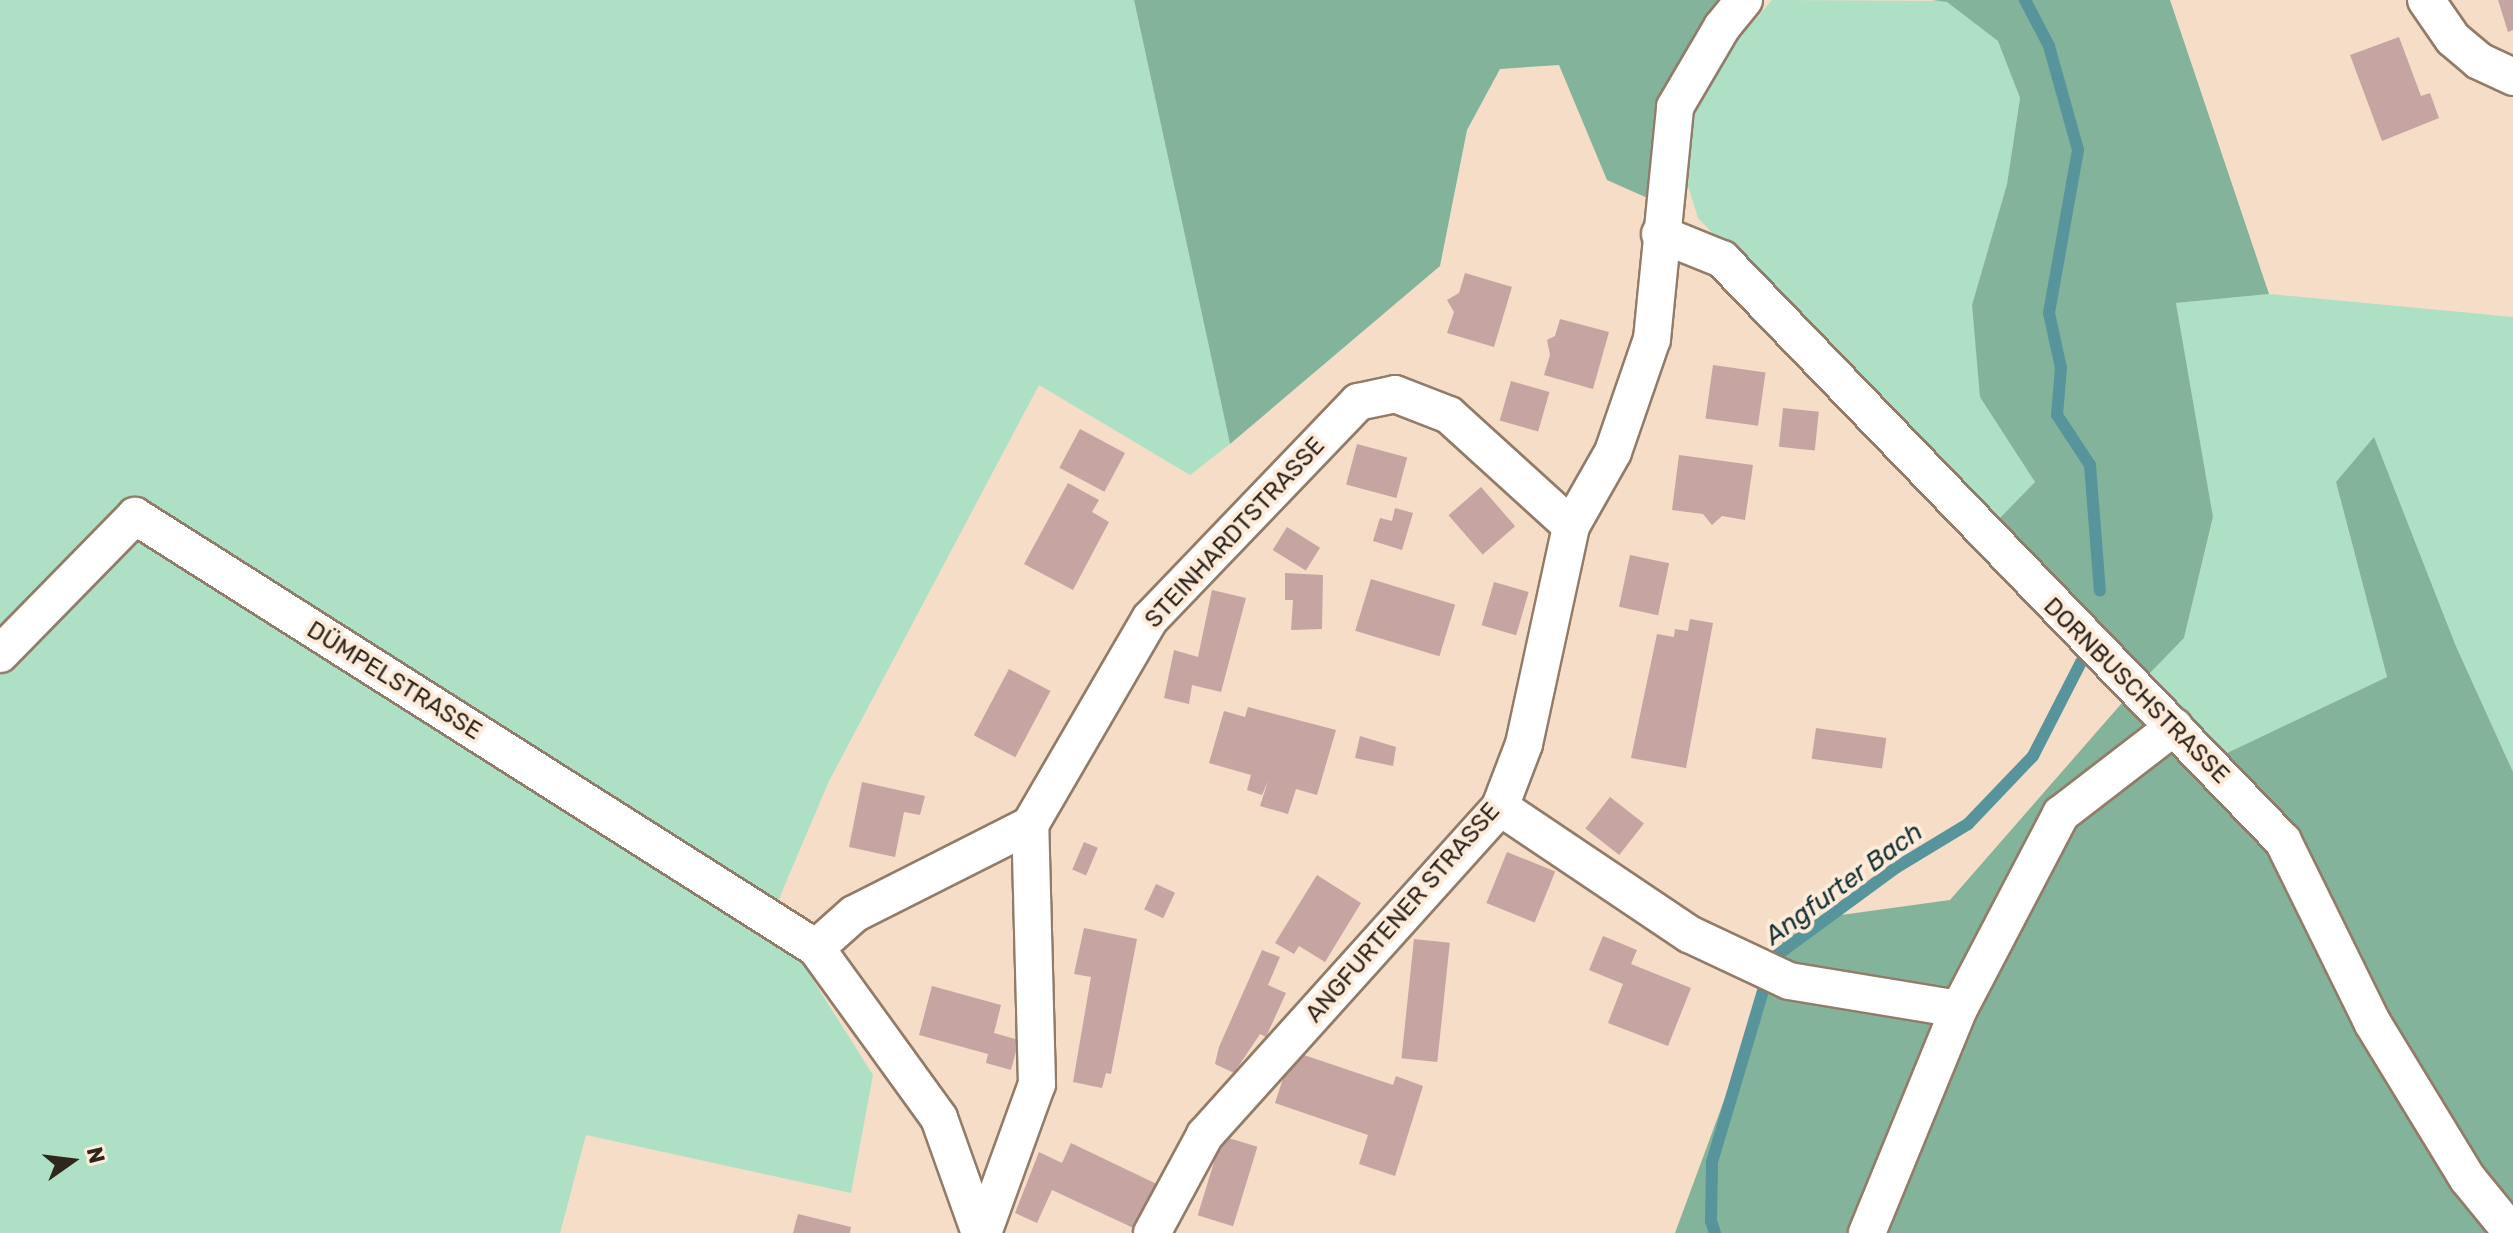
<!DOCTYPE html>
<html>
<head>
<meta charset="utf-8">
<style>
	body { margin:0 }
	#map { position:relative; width:2513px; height:1233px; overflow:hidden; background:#f5ddc8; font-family:Rubik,sans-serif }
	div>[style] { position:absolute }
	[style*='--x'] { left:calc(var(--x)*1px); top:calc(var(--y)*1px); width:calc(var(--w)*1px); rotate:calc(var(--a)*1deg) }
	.green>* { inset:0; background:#ade0c5 }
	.forest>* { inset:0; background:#83b49b }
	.stream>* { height:12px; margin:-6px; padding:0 6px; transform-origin:6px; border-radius:6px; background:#57949b }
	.building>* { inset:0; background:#c5a4a2; transform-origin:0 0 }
	.roads { filter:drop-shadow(2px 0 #927c69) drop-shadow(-2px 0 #927c69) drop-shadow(0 2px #927c69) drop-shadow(0 -2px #927c69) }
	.minor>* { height:36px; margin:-18px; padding:0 18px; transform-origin:18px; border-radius:18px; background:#fff }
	span { translate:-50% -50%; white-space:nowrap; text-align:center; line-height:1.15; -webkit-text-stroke:8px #ffebda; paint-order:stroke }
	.street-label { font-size:24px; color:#2f261e }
	.water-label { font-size:26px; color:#143437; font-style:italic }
	.north { position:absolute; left:32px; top:1121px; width:80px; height:80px; -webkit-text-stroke:6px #ffebda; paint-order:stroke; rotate:76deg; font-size:22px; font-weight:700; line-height:32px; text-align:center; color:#2f261e }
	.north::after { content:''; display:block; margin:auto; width:28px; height:36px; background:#2f261e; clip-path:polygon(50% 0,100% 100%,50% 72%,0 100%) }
</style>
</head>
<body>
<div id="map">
	<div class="green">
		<i style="clip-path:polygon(0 0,1134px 0,1230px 444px,1190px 475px,1039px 385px,829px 781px,772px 915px,873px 1075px,851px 1193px,586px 1135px,560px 1233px,0 1233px)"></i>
		<i style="clip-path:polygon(1772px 0,1947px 1px,1999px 41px,2020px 98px,2007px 184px,1972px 305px,1981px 397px,2035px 482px,1995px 523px,1698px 218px,1683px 170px,1691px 120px,1713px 69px)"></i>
		<i style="clip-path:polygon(2269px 294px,2513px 317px,2513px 772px,2455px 644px,2336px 482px,2387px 677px,2227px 753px,2142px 679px,2184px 638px,2213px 518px,2176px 303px)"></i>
	</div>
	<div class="forest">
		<i style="clip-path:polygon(1134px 0,1731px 0,1652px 200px,1607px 180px,1559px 65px,1500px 69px,1467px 130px,1440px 266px,1230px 444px)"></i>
		<i style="clip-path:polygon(1932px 0,2170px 0,2269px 294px,2176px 303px,2213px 517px,2184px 638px,2143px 680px,2227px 753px,2387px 677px,2336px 482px,2374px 437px,2455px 644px,2513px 772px,2513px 1233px,1675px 1233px,1790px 922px,1950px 900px,2142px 680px,1995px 523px,2035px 482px,1980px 397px,1972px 305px,2007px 184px,2020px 98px,1998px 41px,1947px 2px)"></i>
	</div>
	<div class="stream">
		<i style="--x:2025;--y:0;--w:52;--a:62.4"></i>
		<i style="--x:2049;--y:46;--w:108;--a:74.4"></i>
		<i style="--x:2078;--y:150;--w:166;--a:100.1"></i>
		<i style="--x:2049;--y:313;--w:56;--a:77.7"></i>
		<i style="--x:2061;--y:368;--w:47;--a:94.9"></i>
		<i style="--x:2057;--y:415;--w:60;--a:56.6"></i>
		<i style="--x:2090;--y:465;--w:126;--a:85.5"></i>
		<i style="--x:1715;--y:1233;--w:13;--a:-108"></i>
		<i style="--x:1711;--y:1221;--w:59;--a:-89"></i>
		<i style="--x:1712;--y:1162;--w:213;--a:-73.4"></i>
		<i style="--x:1773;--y:958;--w:154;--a:-36.3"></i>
		<i style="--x:1897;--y:867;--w:83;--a:-31.2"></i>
		<i style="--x:1968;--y:824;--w:94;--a:-46.3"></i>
		<i style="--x:2033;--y:756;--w:106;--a:-62.9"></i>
	</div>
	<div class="building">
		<i style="clip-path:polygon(2498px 0,2513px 0,2513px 30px,2508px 32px)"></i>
		<i style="clip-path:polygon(2399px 37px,2421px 96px,2430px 93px,2439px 118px,2382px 141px,2350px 55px)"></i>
		<i style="clip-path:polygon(1465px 273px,1512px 287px,1494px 347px,1447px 333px,1454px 312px,1447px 300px,1459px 293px)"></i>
		<i style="clip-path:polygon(1560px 319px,1609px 332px,1593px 389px,1544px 375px,1550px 355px,1547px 340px,1555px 336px)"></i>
		<i style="left:1713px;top:365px;width:53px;height:54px;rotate:8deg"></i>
		<i style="left:1511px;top:381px;width:40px;height:41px;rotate:16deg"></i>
		<i style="left:1783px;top:408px;width:36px;height:39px;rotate:6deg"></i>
		<i style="left:1080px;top:429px;width:51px;height:44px;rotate:28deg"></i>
		<i style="left:1357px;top:444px;width:52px;height:42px;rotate:15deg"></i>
		<i style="clip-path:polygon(1679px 455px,1753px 465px,1745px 520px,1722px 516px,1712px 525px,1703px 514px,1672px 510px)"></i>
		<i style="clip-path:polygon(1068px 483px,1099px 500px,1092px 512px,1109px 522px,1073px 590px,1024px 564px)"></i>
		<i style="left:1481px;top:487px;width:52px;height:43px;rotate:49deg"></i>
		<i style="clip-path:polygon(1395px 508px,1413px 513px,1402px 550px,1373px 541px,1380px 518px,1392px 521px)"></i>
		<i style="left:1287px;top:527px;width:39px;height:27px;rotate:32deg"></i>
		<i style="left:1630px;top:555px;width:40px;height:53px;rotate:12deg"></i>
		<i style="clip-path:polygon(1285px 573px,1323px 575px,1322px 629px,1291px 630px,1293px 600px,1285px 600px)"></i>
		<i style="left:1371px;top:579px;width:88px;height:54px;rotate:17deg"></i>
		<i style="left:1494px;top:582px;width:36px;height:45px;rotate:16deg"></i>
		<i style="clip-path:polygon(1212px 590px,1246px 598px,1221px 692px,1192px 685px,1189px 704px,1164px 698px,1174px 650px,1198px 657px)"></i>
		<i style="clip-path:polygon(1690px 619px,1713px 623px,1686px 768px,1631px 758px,1657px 634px,1674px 637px,1675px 629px,1688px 631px)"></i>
		<i style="left:1009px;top:669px;width:47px;height:75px;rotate:28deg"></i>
		<i style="clip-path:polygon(1248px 707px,1336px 730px,1317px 795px,1296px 789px,1288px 814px,1260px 806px,1268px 781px,1262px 795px,1247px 790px,1251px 775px,1209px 763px,1224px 711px,1245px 717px)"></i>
		<i style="left:1816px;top:728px;width:71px;height:31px;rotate:8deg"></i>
		<i style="clip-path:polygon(1360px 736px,1396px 747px,1393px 766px,1355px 758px)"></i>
		<i style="clip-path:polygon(862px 782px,925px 796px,920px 815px,904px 812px,895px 857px,849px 847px)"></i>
		<i style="left:1610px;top:797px;width:43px;height:40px;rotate:38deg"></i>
		<i style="left:1084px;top:842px;width:15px;height:30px;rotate:23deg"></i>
		<i style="left:1507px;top:852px;width:52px;height:55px;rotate:22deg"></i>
		<i style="clip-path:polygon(1317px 875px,1361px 903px,1325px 962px,1299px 946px,1294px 954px,1275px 943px)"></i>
		<i style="left:1156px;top:884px;width:21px;height:28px;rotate:25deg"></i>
		<i style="clip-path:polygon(1084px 928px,1137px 939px,1111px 1074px,1106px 1073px,1102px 1088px,1073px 1082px,1091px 977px,1074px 974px)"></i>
		<i style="clip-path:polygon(1603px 936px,1637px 950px,1631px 964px,1691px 988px,1668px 1046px,1608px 1023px,1623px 984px,1589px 970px)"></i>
		<i style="left:1414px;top:939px;width:36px;height:120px;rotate:6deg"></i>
		<i style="clip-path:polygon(1262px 950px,1280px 957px,1268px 985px,1286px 993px,1266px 1037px,1260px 1034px,1234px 1073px,1215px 1064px,1219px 1047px)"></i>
		<i style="clip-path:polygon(932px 986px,1001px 1005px,994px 1033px,1019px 1040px,1011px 1070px,986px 1063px,988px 1054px,919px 1035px)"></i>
		<i style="clip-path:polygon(1292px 1051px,1393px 1085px,1396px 1076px,1423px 1086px,1395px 1176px,1359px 1164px,1368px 1135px,1275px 1103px)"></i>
		<i style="left:1222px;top:1136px;width:37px;height:83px;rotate:17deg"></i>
		<i style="clip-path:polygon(1071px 1143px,1163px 1187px,1142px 1232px,1052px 1190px,1037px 1223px,1015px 1213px,1039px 1152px,1062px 1163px)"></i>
		<i style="clip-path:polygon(798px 1214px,851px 1227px,850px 1233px,793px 1233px)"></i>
	</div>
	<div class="roads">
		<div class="minor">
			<i style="--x:2426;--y:0;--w:47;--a:55.3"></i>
			<i style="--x:2453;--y:39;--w:34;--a:40"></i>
			<i style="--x:2479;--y:61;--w:38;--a:25"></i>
			<i style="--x:1660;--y:234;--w:67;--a:22"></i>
			<i style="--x:1722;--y:259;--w:808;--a:46.05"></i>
			<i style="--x:2283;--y:841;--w:202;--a:63.8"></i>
			<i style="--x:2372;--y:1022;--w:184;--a:58.6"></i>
			<i style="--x:2468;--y:1179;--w:70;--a:50.8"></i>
			<i style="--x:0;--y:654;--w:193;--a:-45.6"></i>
			<i style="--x:135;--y:516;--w:806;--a:32.39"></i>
			<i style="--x:816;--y:948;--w:51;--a:-41.8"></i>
			<i style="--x:854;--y:914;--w:197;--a:-26.8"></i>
			<i style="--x:1500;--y:807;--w:228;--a:33.9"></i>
			<i style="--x:1689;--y:934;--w:110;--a:25.2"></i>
			<i style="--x:1789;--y:981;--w:172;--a:9.4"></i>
			<i style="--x:816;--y:948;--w:210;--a:54.1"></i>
			<i style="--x:939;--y:1118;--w:122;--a:70.4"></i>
			<i style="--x:983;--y:1233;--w:158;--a:-70.1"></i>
			<i style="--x:1037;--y:1084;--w:259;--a:-91.5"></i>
			<i style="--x:1030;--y:825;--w:238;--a:-59.8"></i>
			<i style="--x:1150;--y:619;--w:301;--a:-46.2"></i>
			<i style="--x:1358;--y:402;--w:38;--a:-12"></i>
			<i style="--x:1395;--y:394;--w:58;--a:21.3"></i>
			<i style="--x:1449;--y:415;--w:165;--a:42.3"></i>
			<i style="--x:1152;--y:1233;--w:111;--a:-61.6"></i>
			<i style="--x:1205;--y:1135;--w:441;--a:-48"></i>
			<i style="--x:1500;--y:807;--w:67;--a:-69.1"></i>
			<i style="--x:1524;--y:744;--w:223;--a:-77.8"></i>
			<i style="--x:1571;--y:526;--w:85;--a:-60.4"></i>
			<i style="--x:1613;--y:452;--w:120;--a:-71"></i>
			<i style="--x:1652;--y:339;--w:233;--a:-84.3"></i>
			<i style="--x:1675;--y:107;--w:93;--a:-59.6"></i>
			<i style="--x:1722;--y:27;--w:35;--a:-51"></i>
			<i style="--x:1867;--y:1233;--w:242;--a:-67.7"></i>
			<i style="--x:1959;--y:1009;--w:220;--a:-62.4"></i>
			<i style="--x:2061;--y:814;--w:143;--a:-37.6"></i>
		</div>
	</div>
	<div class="street-label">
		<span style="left:1235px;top:533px;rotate:-47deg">STEINHARDTSTRASSE</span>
		<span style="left:394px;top:681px;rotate:32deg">DÜMPELSTRASSE</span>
		<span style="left:2136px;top:691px;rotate:45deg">DORNBUSCHSTRASSE</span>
		<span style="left:1403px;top:913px;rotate:-49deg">ANGFURTENER STRASSE</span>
	</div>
	<div class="water-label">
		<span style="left:1844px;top:884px;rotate:-36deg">Angfurter Bach</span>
	</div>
	<div class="north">N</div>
</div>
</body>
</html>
